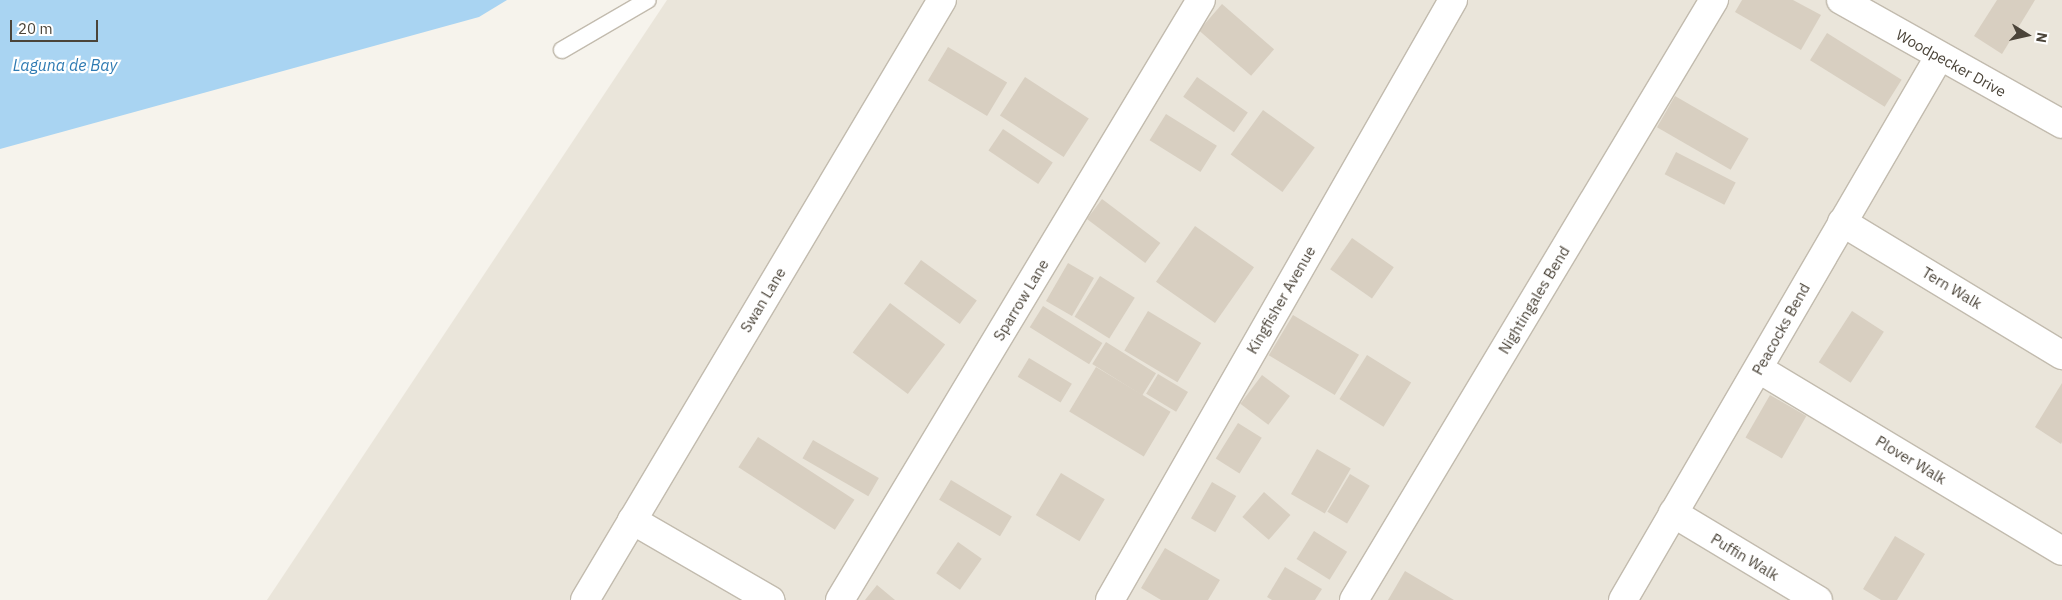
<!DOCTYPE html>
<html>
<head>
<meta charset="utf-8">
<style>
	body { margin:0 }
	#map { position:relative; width:2062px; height:600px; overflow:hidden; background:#f6f3ec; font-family:"IBM Plex Sans",sans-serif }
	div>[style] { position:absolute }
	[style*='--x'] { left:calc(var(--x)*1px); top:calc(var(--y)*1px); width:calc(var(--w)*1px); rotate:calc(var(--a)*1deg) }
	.residential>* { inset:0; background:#eae5da }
	.water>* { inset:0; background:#a9d4f2 }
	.building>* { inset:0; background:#d8cfc1; transform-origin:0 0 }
	.roads { filter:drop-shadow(1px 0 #c2bbae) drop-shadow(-1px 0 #c2bbae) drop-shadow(0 1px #c2bbae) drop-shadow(0 -1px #c2bbae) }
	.service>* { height:16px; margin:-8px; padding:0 8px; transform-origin:8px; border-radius:8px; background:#fff }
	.minor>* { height:28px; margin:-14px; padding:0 14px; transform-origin:14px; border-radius:14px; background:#fff }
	span { translate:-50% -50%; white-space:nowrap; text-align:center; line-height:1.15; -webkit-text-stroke:4.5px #fff; paint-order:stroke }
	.street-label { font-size:15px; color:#4b4439 }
	.water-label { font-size:16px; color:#2e7ab2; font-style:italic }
	.north { position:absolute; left:2002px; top:10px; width:50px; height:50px; -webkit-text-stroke:4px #fff; paint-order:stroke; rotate:100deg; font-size:14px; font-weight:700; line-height:20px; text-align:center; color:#4b4439 }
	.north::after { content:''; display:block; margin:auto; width:18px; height:22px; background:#4b4439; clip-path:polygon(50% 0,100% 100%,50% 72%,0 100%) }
	.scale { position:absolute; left:10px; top:20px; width:88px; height:22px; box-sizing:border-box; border:2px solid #4b4439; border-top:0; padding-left:6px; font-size:15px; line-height:18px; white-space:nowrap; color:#4b4439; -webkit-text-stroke:4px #fff; paint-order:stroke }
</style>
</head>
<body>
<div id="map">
	<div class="residential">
		<i style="clip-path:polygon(667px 0,2062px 0,2062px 600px,267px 600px)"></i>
	</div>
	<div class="water">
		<i style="clip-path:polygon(0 0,507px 0,479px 17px,0 149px)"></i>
	</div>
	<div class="building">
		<i style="clip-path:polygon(1742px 0,1793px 0,1821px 15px,1801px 50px,1735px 12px)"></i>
		<i style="clip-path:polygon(1997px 0,2035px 0,2002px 54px,1974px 36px)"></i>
		<i style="left:1222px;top:4px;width:69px;height:35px;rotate:41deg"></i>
		<i style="left:1827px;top:33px;width:88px;height:32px;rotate:32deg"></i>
		<i style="left:948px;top:47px;width:69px;height:39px;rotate:31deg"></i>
		<i style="left:1025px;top:77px;width:76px;height:46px;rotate:33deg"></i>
		<i style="left:1197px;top:77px;width:62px;height:24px;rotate:35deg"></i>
		<i style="left:1675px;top:96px;width:85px;height:36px;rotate:30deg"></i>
		<i style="left:1263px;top:110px;width:64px;height:55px;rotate:36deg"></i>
		<i style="left:1166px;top:114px;width:60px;height:31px;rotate:32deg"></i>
		<i style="left:1003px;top:129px;width:60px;height:26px;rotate:34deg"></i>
		<i style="left:1676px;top:152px;width:67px;height:25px;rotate:27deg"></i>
		<i style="left:1102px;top:199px;width:73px;height:25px;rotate:37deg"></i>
		<i style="left:1195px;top:226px;width:72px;height:68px;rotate:35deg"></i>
		<i style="left:1352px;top:238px;width:51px;height:38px;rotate:35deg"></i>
		<i style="left:921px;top:260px;width:69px;height:29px;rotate:36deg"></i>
		<i style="left:1068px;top:263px;width:30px;height:44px;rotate:30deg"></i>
		<i style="left:1100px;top:276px;width:41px;height:48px;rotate:32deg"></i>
		<i style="left:890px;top:303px;width:69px;height:62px;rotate:37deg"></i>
		<i style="left:1043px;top:306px;width:70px;height:25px;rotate:32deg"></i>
		<i style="left:1148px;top:311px;width:62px;height:46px;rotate:31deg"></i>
		<i style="left:1852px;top:311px;width:38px;height:61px;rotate:33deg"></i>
		<i style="left:1293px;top:315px;width:77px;height:47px;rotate:31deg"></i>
		<i style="left:1106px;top:342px;width:59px;height:26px;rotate:32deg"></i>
		<i style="left:1367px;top:355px;width:52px;height:52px;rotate:32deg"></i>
		<i style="left:1029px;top:358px;width:50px;height:22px;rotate:31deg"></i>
		<i style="left:1096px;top:367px;width:87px;height:52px;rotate:31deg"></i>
		<i style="left:1158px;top:374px;width:35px;height:23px;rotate:31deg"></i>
		<i style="left:1262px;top:375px;width:35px;height:36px;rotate:37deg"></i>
		<i style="clip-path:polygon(2062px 383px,2062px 442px,2061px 444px,2035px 427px)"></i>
		<i style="left:1770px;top:395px;width:42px;height:49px;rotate:30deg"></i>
		<i style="left:1238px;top:423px;width:28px;height:42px;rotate:32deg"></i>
		<i style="left:758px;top:437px;width:115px;height:36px;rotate:33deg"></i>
		<i style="left:813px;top:440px;width:76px;height:21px;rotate:30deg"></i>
		<i style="left:1317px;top:449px;width:39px;height:52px;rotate:30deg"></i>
		<i style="left:1061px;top:473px;width:51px;height:49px;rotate:31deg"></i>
		<i style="left:1350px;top:474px;width:23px;height:44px;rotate:31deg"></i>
		<i style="left:951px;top:480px;width:71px;height:23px;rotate:31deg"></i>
		<i style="left:1212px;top:482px;width:28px;height:42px;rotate:30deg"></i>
		<i style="left:1264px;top:492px;width:35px;height:33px;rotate:41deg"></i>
		<i style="left:1314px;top:531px;width:39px;height:33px;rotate:32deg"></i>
		<i style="clip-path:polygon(1895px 536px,1925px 554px,1897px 600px,1881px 600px,1863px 589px)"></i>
		<i style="left:958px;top:542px;width:29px;height:38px;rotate:35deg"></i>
		<i style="clip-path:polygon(1165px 548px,1220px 580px,1208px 600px,1161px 600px,1141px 588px)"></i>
		<i style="clip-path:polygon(1285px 567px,1322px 589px,1315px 600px,1272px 600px,1267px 597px)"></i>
		<i style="clip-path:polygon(1405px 571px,1454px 600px,1388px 600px)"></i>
		<i style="clip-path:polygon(877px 585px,895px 600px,865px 600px)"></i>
	</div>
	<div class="roads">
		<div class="service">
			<i style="--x:562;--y:50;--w:99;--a:-30.2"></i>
		</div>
		<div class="minor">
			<i style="--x:1841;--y:0;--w:253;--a:29.3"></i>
			<i style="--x:1842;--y:222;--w:257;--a:31.2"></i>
			<i style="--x:1759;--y:369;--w:353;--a:31"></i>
			<i style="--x:1673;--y:513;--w:169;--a:31"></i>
			<i style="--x:632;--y:520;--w:160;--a:30.1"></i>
			<i style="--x:585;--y:600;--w:698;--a:-59.25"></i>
			<i style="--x:840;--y:600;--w:700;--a:-58.97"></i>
			<i style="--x:1110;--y:600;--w:691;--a:-60.24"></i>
			<i style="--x:1354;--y:600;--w:700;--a:-59.04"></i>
			<i style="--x:1623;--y:600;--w:628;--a:-59.8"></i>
		</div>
	</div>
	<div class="street-label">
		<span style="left:1951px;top:63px;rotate:29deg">Woodpecker Drive</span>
		<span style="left:1952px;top:288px;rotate:31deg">Tern Walk</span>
		<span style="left:763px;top:300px;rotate:-59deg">Swan Lane</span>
		<span style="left:1021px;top:300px;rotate:-59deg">Sparrow Lane</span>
		<span style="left:1281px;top:300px;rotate:-60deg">Kingfisher Avenue</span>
		<span style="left:1534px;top:300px;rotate:-59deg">Nightingales Bend</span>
		<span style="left:1781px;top:329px;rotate:-61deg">Peacocks Bend</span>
		<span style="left:1911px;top:460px;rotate:31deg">Plover Walk</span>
		<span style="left:1745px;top:557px;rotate:31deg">Puffin Walk</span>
	</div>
	<div class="water-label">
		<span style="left:65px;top:65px">Laguna de Bay</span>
	</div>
	<div class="north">N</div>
	<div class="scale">20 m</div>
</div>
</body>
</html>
